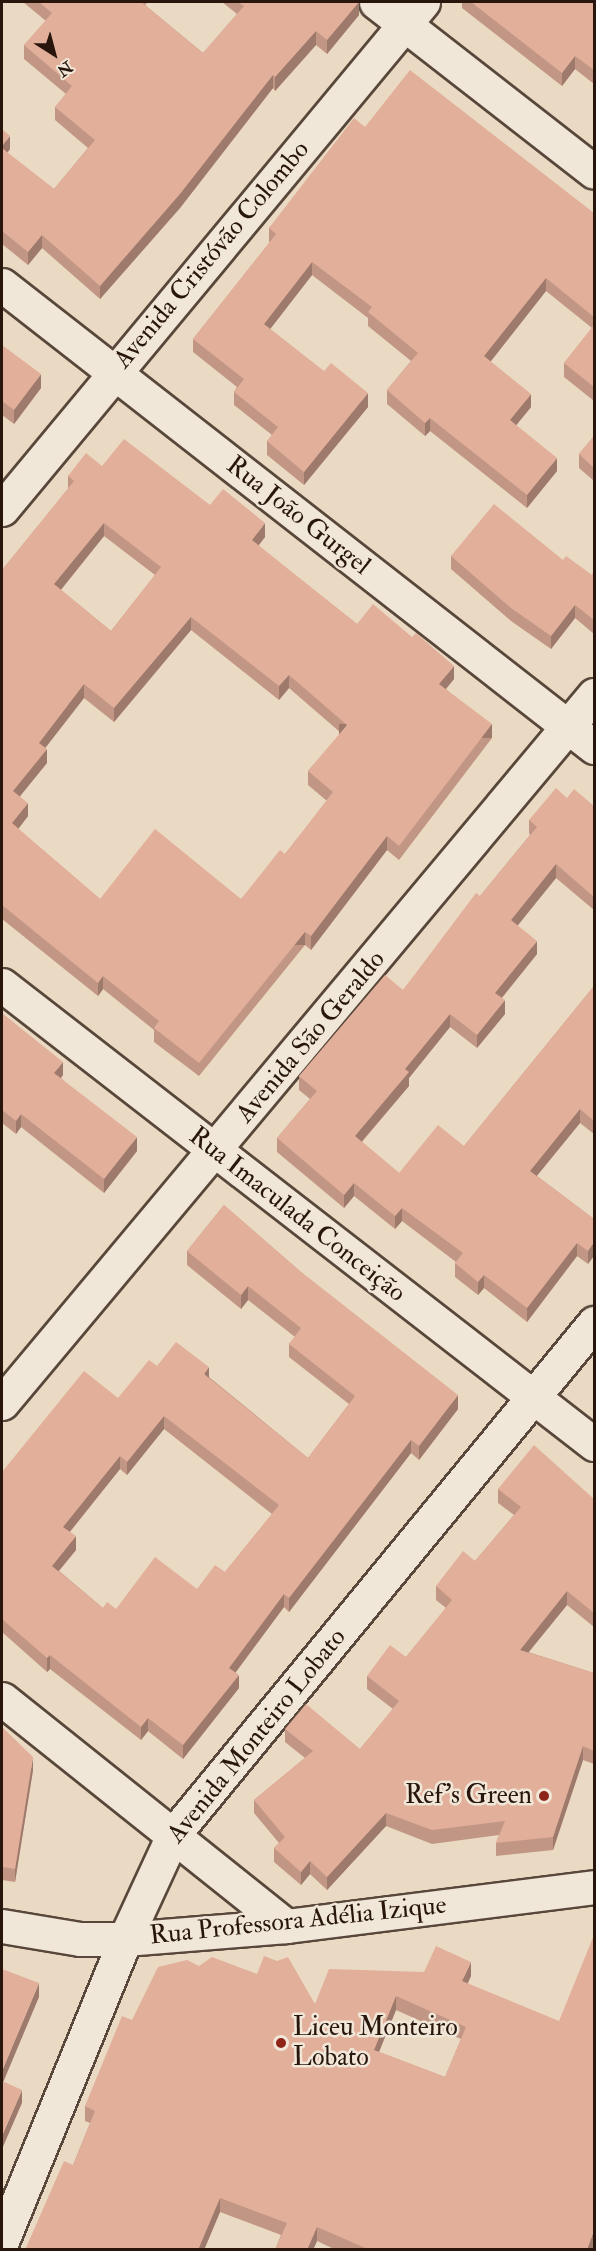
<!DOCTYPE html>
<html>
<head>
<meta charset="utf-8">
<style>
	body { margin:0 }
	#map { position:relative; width:596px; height:2251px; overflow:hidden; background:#eadac3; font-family:"IM FELL Double Pica",serif }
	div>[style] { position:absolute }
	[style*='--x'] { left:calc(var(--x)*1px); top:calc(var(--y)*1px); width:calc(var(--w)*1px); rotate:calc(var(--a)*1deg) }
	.roads { filter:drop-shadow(2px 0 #58473a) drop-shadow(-2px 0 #58473a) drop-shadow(0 2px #58473a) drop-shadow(0 -2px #58473a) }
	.minor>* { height:33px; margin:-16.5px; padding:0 16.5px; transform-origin:16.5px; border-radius:16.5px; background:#f1e7d8 }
	.wall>* { inset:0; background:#c29684 }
	.shaded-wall>* { inset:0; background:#9e7a6c; transform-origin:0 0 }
	.building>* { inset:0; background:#e2af9a }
	.dots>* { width:16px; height:16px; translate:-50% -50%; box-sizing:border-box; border:3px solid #f1e7d8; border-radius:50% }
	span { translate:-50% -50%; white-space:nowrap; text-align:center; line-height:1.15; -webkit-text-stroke:5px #f1e7d8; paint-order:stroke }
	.street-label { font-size:26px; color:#28160d }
	.poi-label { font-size:26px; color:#28160d }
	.right { translate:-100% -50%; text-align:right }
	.left { translate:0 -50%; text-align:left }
	.frame { position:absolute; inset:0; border:3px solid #28160d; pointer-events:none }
	.north { position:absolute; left:24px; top:24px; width:60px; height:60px; -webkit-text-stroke:4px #f1e7d8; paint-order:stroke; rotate:144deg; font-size:16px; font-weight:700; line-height:24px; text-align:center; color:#28160d }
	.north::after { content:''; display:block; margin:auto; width:21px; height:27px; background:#28160d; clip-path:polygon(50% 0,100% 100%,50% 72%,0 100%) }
</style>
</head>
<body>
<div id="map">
	<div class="roads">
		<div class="minor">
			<i style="--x:376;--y:2;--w:276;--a:37.9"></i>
			<i style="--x:2;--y:285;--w:751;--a:37.97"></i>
			<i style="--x:2;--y:509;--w:659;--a:-50.29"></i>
			<i style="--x:2;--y:985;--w:749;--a:37.79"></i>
			<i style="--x:2;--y:1403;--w:923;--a:-50.1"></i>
			<i style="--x:2;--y:1699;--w:364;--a:38.6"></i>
			<i style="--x:2;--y:1926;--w:79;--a:9.5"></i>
			<i style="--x:80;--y:1939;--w:45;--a:0"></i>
			<i style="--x:125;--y:1939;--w:162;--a:-4.6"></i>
			<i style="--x:286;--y:1926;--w:310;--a:-7.2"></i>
			<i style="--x:2;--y:2241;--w:326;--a:-67.8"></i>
			<i style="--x:125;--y:1939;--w:115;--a:-65.2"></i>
			<i style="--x:173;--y:1835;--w:663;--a:-50.57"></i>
		</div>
	</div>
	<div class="wall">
		<i style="clip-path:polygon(23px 2px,148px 2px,145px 5px,203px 53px,237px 14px,222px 2px,359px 2px,359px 15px,327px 54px,316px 45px,275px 91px,273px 88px,180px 208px,100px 299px,42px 248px,28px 265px,2px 244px,2px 129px,10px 149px,7px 153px,54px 189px,88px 148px,55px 120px,55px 107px,66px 94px,24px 59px,24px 45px,46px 21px)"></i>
		<i style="clip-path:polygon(462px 2px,594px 2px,594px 84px,575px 69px,562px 86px,462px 8px)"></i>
		<i style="clip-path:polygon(365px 127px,594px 213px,594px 401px,564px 377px,564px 363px,592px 328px,546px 291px,490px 362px,531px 407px,516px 425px,557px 471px,527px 508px,430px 431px,425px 436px,387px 404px,387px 390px,411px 361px,368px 326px,368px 318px,312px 275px,270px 329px,368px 407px,304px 485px,267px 455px,267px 441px,272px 435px,234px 405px,234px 392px,237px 387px,193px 352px,193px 339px,270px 242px,269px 242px,269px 228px)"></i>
		<i style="clip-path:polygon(2px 345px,41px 388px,14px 424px,2px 415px)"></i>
		<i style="clip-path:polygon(594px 436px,594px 481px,579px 468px,579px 454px)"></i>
		<i style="clip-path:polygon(evenodd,102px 466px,210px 505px,265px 537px,258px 546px,357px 624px,454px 679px,446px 689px,492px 738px,399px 860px,387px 850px,311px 950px,305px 945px,199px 1076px,154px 1042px,154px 1030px,103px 989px,98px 996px,2px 919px,2px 570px,68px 489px,68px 476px,102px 466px,104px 536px,155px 575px,111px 631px,61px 590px,104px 536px,102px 466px,191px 630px,279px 700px,289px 688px,341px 733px,308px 771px,308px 785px,327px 801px,285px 854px,241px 899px,100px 899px,18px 829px,28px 816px,19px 796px,47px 763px,45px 748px,84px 698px,114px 722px,191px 630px)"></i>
		<i style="clip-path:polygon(451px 556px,563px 560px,592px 575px,594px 571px,594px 634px,575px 618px,551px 649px,511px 621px,451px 569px)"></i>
		<i style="clip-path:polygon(567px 798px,594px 806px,594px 910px,556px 878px,517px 925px,537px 954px,502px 998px,505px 1014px,477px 1048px,450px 1027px,409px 1078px,409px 1086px,362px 1142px,399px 1173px,464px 1146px,594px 986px,594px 1134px,580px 1123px,537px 1176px,594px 1219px,588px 1264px,577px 1256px,527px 1322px,484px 1288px,478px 1295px,455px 1277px,455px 1263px,456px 1262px,402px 1221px,395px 1229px,354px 1196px,344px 1208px,277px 1152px,277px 1138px,310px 1099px,299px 1090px,299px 1076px,403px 990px,530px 835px,529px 833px,529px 820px)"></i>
		<i style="clip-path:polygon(2px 1013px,63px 1075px,61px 1078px,137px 1151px,104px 1193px,21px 1127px,16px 1134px,2px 1123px)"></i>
		<i style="clip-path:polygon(evenodd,224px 1205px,458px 1409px,419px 1460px,411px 1453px,289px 1612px,284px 1607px,236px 1672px,239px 1688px,183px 1759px,148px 1731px,141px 1740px,50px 1669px,47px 1672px,2px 1632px,2px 1472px,118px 1398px,157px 1366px,209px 1377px,308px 1458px,349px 1404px,289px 1357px,289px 1344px,295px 1337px,248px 1300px,241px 1309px,187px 1265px,187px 1251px,224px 1205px,164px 1429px,272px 1514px,225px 1572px,197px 1589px,116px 1609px,103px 1608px,59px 1571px,76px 1550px,70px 1532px,120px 1469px,127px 1475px,164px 1429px)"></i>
		<i style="clip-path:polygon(498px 1489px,594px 1499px,594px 1627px,567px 1605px,528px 1652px,594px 1673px,594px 1764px,583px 1760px,553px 1850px,496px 1856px,496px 1843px,499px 1835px,432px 1844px,386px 1826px,327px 1890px,310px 1874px,301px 1885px,274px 1862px,274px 1848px,279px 1843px,254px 1813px,254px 1800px,305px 1758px,285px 1742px,285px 1729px,360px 1749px,393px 1709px,367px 1689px,367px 1676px,406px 1657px,446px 1608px,436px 1600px,436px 1586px,475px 1561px,514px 1515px,498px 1503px)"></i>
		<i style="clip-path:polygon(2px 1727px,33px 1770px,15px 1882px,2px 1880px)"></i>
		<i style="clip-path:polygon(evenodd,199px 1966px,315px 2004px,471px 1976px,468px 1983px,594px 2244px,592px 2250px,336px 2250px,317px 2241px,313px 2250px,275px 2250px,281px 2235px,220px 2212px,204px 2250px,25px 2250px,73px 2165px,90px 2123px,85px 2121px,85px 2106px,132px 2020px,199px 1966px,396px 2010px,461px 2039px,445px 2077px,379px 2052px,396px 2010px)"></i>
	</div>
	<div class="shaded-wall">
		<i style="clip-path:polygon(359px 2px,359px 15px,327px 54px,327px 40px)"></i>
		<i style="clip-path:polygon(316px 31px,316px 45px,275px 91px,275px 77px)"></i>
		<i style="clip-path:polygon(575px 56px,575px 69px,562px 86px,562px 73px)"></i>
		<i style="clip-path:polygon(273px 75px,273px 88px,180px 208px,100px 299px,100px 286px)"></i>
		<i style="clip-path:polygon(10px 136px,10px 149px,2px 160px,2px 146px)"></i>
		<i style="clip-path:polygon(42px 235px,42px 248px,28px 265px,28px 252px)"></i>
		<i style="clip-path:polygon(312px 262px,312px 275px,264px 337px,264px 324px)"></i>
		<i style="clip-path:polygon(546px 278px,546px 291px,484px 370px,484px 356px)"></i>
		<i style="clip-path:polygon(41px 374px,41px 388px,14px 424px,14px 410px)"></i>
		<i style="clip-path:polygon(368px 393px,368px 407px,304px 485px,304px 472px)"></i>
		<i style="clip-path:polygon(531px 394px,531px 407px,510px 433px,510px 420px)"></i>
		<i style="clip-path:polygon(430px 418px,430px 431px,425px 436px,425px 423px)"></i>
		<i style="clip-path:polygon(557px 458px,557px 471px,527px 508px,527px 495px)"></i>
		<i style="clip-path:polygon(104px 523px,104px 536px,54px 598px,54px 584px)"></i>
		<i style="clip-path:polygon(265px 523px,265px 537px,252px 554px,252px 540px)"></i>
		<i style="clip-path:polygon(575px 605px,575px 618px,551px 649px,551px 636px)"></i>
		<i style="clip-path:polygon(191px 617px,191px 630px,114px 722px,114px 708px)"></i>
		<i style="clip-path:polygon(454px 666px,454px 679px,439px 697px,439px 684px)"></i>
		<i style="clip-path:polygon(289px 675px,289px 688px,279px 700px,279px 686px)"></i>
		<i style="clip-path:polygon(84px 684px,84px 698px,39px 756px,39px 743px)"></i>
		<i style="left:492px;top:724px;width:14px;height:153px;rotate:90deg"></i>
		<i style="clip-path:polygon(47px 749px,47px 763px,13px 805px,13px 791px)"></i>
		<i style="clip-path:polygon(28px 803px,28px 816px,12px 837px,12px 823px)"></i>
		<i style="clip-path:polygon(387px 836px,387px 850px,311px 950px,311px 936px)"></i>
		<i style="clip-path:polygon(556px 864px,556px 878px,511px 934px,511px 920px)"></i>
		<i style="left:305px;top:932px;width:13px;height:169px;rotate:90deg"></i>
		<i style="clip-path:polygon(537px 941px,537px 954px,495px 1006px,495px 993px)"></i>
		<i style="clip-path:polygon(103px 976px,103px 989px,98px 996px,98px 983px)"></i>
		<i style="clip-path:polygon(505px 1000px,505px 1014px,477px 1048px,477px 1035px)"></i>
		<i style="clip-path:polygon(450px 1014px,450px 1027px,409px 1078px,409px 1086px,355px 1149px,355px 1136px,405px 1069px)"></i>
		<i style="clip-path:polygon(63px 1062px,63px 1075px,54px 1087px,54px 1073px)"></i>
		<i style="clip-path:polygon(580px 1109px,580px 1123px,530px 1184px,530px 1171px)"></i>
		<i style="clip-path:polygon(21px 1114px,21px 1127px,16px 1134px,16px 1121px)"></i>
		<i style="clip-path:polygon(137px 1137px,137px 1151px,104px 1193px,104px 1179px)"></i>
		<i style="clip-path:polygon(354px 1183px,354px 1196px,344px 1208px,344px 1195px)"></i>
		<i style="clip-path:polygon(402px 1208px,402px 1221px,395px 1229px,395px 1216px)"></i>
		<i style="clip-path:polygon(594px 1242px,594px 1256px,588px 1264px,588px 1251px)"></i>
		<i style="clip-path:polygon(577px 1243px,577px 1256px,527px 1322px,527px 1308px)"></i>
		<i style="clip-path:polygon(484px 1275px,484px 1288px,478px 1295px,478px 1282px)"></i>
		<i style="clip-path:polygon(248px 1286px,248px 1300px,241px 1309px,241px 1295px)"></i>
		<i style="clip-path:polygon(209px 1367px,209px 1381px,204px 1374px)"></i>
		<i style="clip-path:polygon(458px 1395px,458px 1409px,419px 1460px,419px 1446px)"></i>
		<i style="clip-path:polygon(164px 1416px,164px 1429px,127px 1475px,127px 1462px)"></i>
		<i style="clip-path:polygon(411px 1440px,411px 1453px,289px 1612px,289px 1598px)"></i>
		<i style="clip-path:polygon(120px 1456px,120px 1469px,63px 1540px,63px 1527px)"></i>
		<i style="clip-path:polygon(76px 1536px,76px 1550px,52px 1579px,52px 1566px)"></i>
		<i style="clip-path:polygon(567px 1591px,567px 1605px,520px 1663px,520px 1650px)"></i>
		<i style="clip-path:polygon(284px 1594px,284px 1607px,229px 1681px,229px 1668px)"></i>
		<i style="clip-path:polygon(50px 1655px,50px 1669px,47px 1672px,47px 1658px)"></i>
		<i style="clip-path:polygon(239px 1675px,239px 1688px,183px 1759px,183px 1745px)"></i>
		<i style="clip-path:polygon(148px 1718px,148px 1731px,141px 1740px,141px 1727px)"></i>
		<i style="clip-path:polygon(583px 1746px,583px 1760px,553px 1850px,553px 1837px)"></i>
		<i style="clip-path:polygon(33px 1757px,33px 1770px,15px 1882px,15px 1869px)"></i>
		<i style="clip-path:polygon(386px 1813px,386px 1826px,327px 1890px,327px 1877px)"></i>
		<i style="clip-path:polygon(310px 1861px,310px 1874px,301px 1885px,301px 1872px)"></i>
		<i style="clip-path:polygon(471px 1962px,471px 1976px,462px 1995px,462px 1981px)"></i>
		<i style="clip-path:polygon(39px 1983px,39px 1997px,2px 2085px,2px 2071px)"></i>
		<i style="clip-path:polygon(396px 1996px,396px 2010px,374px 2064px,374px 2050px)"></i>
		<i style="clip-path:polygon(22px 2090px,22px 2103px,2px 2149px,2px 2136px)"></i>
		<i style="clip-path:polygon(220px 2198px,220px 2212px,204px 2250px,198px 2250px)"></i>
		<i style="clip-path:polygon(317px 2227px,317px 2241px,313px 2250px,307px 2250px)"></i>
		<i style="clip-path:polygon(594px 2230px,594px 2244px,592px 2250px,587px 2250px)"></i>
	</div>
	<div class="building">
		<i style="clip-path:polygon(39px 2px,141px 2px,203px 53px,244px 6px,238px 2px,359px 2px,327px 40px,316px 31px,275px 77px,273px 75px,180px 194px,100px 286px,42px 235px,28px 252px,2px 231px,2px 148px,54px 189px,95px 140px,55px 107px,72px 86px,24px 45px,52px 13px)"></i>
		<i style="clip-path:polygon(471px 2px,594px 2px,594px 70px,575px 56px,562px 73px)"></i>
		<i style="clip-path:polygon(410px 70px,594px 213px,594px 215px,593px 217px,594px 218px,594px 317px,546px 278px,484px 356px,531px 394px,510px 420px,557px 458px,527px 495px,430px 418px,425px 423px,387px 390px,418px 353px,368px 312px,372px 307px,312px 262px,264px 324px,324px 371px,331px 363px,368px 393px,304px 472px,267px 441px,278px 427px,234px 392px,244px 379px,193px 339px,276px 234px,269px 228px,354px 118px,365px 127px)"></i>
		<i style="clip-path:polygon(2px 129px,10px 136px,2px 146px)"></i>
		<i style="clip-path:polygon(594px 325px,594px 387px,564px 363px)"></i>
		<i style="clip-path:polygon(2px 345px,41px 374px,14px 410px,2px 401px)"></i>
		<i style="clip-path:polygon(594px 436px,594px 468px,579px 454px)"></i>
		<i style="clip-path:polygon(evenodd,124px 439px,210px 505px,223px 489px,265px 523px,252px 540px,357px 624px,373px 604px,412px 637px,416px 633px,454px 666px,439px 684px,492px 724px,399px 846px,387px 836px,311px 936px,305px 932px,199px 1063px,154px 1028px,159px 1021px,103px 976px,98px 983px,2px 905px,2px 570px,74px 481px,68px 476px,86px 453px,102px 466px,124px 439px,104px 523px,161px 567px,111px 631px,54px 584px,104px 523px,124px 439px,191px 617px,279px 686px,289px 675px,347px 725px,308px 771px,333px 792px,285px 854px,280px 850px,241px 899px,155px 829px,100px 899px,12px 823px,28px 803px,13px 791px,47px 749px,39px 743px,84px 684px,114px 708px,191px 617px)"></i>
		<i style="clip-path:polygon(494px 504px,563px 560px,566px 556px,592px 575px,594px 571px,594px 620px,575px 605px,551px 636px,511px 608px,451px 556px)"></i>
		<i style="clip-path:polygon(556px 788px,567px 798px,574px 789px,594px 806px,594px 897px,556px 864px,511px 920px,537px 941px,495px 993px,505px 1000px,477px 1035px,450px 1014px,405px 1069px,409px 1072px,355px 1136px,399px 1173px,438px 1125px,464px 1146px,594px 986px,594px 1121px,580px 1109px,530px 1171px,594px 1219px,594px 1242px,588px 1251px,577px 1243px,527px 1308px,484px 1275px,478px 1282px,455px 1263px,463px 1253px,402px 1208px,395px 1216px,354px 1183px,344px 1195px,277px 1138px,317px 1091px,299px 1076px,385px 975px,403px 990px,476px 893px,480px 896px,537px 827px,529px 820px)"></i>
		<i style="clip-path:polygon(2px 1013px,63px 1062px,54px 1073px,137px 1137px,104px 1179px,21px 1114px,16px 1121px,2px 1110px)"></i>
		<i style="clip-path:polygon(evenodd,224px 1205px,300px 1271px,458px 1395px,419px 1446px,411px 1440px,289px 1598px,284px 1594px,229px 1668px,239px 1675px,183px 1745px,148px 1718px,141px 1727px,50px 1655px,47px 1658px,2px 1619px,2px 1472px,84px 1371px,118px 1398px,149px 1360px,157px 1366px,176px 1342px,209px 1367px,204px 1374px,308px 1458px,355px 1396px,289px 1344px,301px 1328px,248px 1286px,241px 1295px,187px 1251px,224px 1205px,164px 1416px,279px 1505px,225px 1572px,215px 1565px,197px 1589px,155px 1557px,116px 1609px,107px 1602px,103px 1608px,52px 1566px,76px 1536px,63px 1527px,120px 1456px,127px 1462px,164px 1416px)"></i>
		<i style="clip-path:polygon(534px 1445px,594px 1499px,594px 1613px,567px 1591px,520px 1650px,594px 1673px,594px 1751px,583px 1746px,553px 1837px,496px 1843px,505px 1821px,432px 1830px,386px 1813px,327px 1877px,310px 1861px,301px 1872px,274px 1848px,285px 1837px,254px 1800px,313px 1751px,285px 1729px,306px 1704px,360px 1749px,399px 1701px,367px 1676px,390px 1645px,406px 1657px,452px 1600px,436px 1586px,463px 1551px,475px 1561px,521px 1507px,498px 1489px)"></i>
		<i style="clip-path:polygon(2px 1727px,33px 1757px,15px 1869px,2px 1867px)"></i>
		<i style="clip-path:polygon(evenodd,594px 1935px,594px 2230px,587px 2250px,370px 2250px,317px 2227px,307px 2250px,275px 2250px,287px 2223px,220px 2198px,198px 2250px,25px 2250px,64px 2161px,73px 2165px,95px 2111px,85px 2106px,122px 2016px,132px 2020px,158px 1967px,187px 1960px,199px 1966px,212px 1957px,257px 1974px,264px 1956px,277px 1961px,288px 1957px,315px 2004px,329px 1969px,424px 1972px,436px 1946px,471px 1962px,462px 1981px,559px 2021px,594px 1935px,396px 1996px,466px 2027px,445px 2077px,374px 2050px,396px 1996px)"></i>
		<i style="clip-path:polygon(2px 1969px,39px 1983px,2px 2071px)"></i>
		<i style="clip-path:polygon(2px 2081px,22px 2090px,2px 2136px)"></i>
	</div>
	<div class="dots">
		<i style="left:544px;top:1796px;background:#8f2418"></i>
		<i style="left:281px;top:2043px;background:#8f2418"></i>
	</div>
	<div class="street-label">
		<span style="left:212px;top:255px;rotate:-50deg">Avenida Cristóvão Colombo</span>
		<span style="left:298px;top:516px;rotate:38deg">Rua João Gurgel</span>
		<span style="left:311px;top:1037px;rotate:-50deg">Avenida São Geraldo</span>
		<span style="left:297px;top:1215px;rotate:38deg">Rua Imaculada Conceição</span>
		<span style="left:257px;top:1736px;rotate:-51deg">Avenida Monteiro Lobato</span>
		<span style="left:298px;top:1921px;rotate:-6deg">Rua Professora Adélia Izique</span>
	</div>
	<div class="poi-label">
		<span class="right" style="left:532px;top:1796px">Ref's Green</span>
		<span class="left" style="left:293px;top:2043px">Liceu Monteiro<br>Lobato</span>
	</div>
	<div class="frame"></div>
	<div class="north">N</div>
</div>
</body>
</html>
